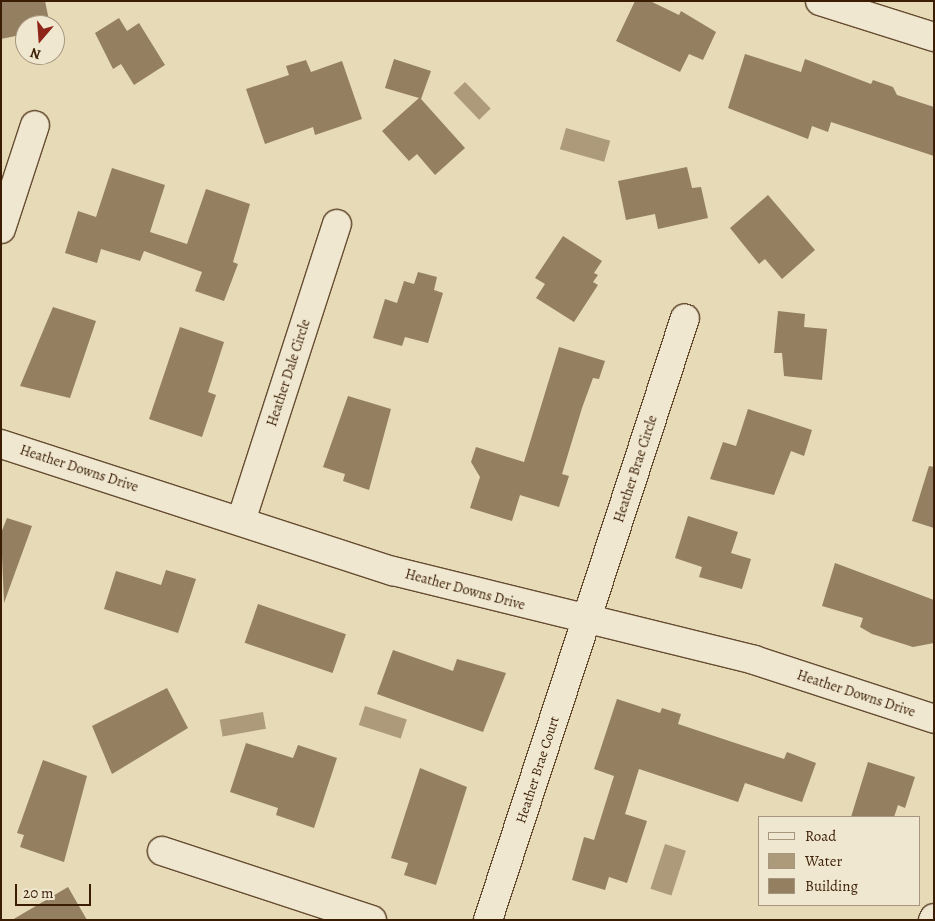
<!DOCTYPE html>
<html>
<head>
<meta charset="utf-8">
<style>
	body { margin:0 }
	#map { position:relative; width:935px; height:921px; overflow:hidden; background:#e6dab7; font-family:Alegreya,serif }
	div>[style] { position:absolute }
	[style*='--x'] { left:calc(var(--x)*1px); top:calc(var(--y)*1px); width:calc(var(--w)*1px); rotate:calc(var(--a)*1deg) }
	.water>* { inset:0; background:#ac9a7a; transform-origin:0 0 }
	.building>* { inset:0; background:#947f61; transform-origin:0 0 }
	.roads { filter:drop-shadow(1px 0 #664c31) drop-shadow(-1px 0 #664c31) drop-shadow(0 1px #664c31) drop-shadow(0 -1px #664c31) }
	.minor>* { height:28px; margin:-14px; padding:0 14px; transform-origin:14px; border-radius:14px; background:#efe7d0 }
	span { translate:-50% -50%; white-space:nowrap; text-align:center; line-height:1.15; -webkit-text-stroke:5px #efe7d0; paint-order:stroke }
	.street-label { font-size:14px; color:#3b1d04 }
	.frame { position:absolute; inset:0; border:2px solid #3b1d04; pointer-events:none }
	.legend { position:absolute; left:758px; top:816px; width:162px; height:90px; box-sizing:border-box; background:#efe7d0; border:1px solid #a7967e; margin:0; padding:6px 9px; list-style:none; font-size:15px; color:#3b1d04 }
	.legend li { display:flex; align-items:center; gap:10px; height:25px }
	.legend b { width:25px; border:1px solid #a7967e }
	.north { position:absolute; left:15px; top:15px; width:50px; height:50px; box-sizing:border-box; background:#efe7d0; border:1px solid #a7967e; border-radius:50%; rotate:198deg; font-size:14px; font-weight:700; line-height:20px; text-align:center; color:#3b1d04 }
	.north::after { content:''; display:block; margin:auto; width:18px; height:22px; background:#8f2418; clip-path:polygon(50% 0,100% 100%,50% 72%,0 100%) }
	.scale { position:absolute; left:15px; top:884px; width:76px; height:22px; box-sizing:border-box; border:2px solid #3b1d04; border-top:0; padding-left:6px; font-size:15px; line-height:18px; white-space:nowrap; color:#3b1d04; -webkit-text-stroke:4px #efe7d0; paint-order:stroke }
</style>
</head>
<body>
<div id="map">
	<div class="water">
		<i style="left:465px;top:82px;width:37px;height:16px;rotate:46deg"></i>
		<i style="left:566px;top:128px;width:46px;height:22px;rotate:16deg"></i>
		<i style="left:365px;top:706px;width:44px;height:20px;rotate:18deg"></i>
		<i style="left:263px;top:712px;width:17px;height:44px;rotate:80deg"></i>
		<i style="left:665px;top:844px;width:22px;height:47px;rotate:18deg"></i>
	</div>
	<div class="building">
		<i style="clip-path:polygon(1px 1px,45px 1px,50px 25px,25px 25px,25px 34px,1px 39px)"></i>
		<i style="clip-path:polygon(635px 1px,650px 1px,679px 15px,681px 11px,716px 32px,703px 60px,689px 54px,680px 72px,616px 41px)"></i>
		<i style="clip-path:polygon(119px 18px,127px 31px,139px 23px,165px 65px,134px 85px,121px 64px,113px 69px,95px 33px)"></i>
		<i style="clip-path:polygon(745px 54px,801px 72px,805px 59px,871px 84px,873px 80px,893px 87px,897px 95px,934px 107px,934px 156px,831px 122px,828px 132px,812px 126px,808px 139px,728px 108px)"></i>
		<i style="clip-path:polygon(394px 59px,431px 71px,421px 99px,465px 148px,435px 175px,417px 154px,409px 161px,382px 131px,419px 98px,385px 88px)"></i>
		<i style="clip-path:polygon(306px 60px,311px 72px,342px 61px,362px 119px,315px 135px,313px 127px,265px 144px,246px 89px,289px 75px,286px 66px)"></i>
		<i style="clip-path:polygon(687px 167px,692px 188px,701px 187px,708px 218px,658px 229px,655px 214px,626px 220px,618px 181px)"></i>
		<i style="clip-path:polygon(112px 168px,165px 185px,150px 232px,187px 244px,206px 189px,250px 204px,233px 262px,238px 264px,224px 301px,195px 291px,202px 272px,144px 251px,140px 261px,101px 249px,97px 263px,65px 253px,78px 211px,96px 217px)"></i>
		<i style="clip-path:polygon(768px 195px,815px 250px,782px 279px,765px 259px,759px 264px,730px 228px)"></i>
		<i style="clip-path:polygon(563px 236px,602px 261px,594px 273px,598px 275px,593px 282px,598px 285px,574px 322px,536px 298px,545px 284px,535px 278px)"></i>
		<i style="clip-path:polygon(418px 272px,437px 277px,434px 290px,443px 293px,428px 343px,405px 337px,402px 346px,373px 338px,385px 299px,397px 303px,404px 281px,414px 284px)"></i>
		<i style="clip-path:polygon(53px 307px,96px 321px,70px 398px,20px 386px)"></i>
		<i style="clip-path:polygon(778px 311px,805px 314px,804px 327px,827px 329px,822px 380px,784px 376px,782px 353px,774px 353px)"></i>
		<i style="clip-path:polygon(180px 327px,224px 342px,208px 392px,216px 395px,202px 437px,149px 419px)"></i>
		<i style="clip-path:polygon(559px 347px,605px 361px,599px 379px,593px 378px,582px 408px,562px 474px,569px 476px,559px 507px,520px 495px,512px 521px,470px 508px,480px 477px,471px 462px,476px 447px,524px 462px)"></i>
		<i style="clip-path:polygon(348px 396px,391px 409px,369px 490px,343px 481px,345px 474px,323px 467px)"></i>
		<i style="clip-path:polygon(748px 409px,812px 430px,804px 456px,791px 451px,774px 495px,710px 479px,723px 442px,736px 446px)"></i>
		<i style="clip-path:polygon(929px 466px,934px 467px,934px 528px,912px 521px)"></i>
		<i style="clip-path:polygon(688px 516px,738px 532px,731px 553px,751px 559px,742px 589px,699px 577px,702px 567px,675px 558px)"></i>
		<i style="clip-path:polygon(7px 518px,32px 526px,4px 603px,1px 533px)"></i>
		<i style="clip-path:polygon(835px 563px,934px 600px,934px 643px,913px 647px,872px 634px,860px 627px,863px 618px,822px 606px)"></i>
		<i style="clip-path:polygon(166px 570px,196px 579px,178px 633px,104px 609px,116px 571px,161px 585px)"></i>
		<i style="left:258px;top:604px;width:93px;height:41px;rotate:19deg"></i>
		<i style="clip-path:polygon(393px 650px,453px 671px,457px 659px,506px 673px,483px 732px,377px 694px)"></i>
		<i style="clip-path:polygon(167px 688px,188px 728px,112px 774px,92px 726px)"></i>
		<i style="clip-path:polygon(617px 699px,660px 713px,662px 708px,681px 714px,678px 724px,784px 759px,787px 752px,816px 763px,802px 802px,745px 783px,738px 802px,639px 769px,625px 814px,647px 821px,627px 883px,609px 877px,605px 890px,572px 880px,584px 837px,594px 840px,614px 776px,594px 769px)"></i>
		<i style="clip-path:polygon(246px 743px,293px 758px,298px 745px,337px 758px,314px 828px,276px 815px,278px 808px,230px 792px)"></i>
		<i style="clip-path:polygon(43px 760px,87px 776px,64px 862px,20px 847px,24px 835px,17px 833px)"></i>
		<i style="clip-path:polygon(868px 762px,915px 777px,905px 808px,898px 805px,894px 817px,851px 817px)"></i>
		<i style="clip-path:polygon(420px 768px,467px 787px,436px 885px,404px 875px,408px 863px,391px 858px)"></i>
		<i style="clip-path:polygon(68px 887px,87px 920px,12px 920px)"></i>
	</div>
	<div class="roads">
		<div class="minor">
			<i style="--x:820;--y:1;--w:120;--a:17.5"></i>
			<i style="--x:1;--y:229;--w:109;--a:-71.9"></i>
			<i style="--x:1;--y:444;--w:412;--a:18"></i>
			<i style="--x:393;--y:571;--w:372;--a:13.8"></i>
			<i style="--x:754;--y:660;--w:189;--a:18.1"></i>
			<i style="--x:241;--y:521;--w:312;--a:-72.1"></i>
			<i style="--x:162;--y:851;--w:221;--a:18.2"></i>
			<i style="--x:488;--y:920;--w:633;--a:-71.88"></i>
			<i style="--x:933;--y:920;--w:2;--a:-63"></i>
		</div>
	</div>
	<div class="street-label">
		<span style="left:289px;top:373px;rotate:-72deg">Heather Dale Circle</span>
		<span style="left:79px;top:469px;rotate:18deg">Heather Downs Drive</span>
		<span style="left:636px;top:469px;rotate:-72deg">Heather Brae Circle</span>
		<span style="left:465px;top:590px;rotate:15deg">Heather Downs Drive</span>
		<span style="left:856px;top:694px;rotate:18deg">Heather Downs Drive</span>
		<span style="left:538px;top:770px;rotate:-72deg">Heather Brae Court</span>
	</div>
	<div class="frame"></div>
	<ul class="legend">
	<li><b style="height:6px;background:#efe7d0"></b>Road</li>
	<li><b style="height:14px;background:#ac9a7a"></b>Water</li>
	<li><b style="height:14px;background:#947f61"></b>Building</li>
	</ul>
	<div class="north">N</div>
	<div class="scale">20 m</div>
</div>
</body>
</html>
